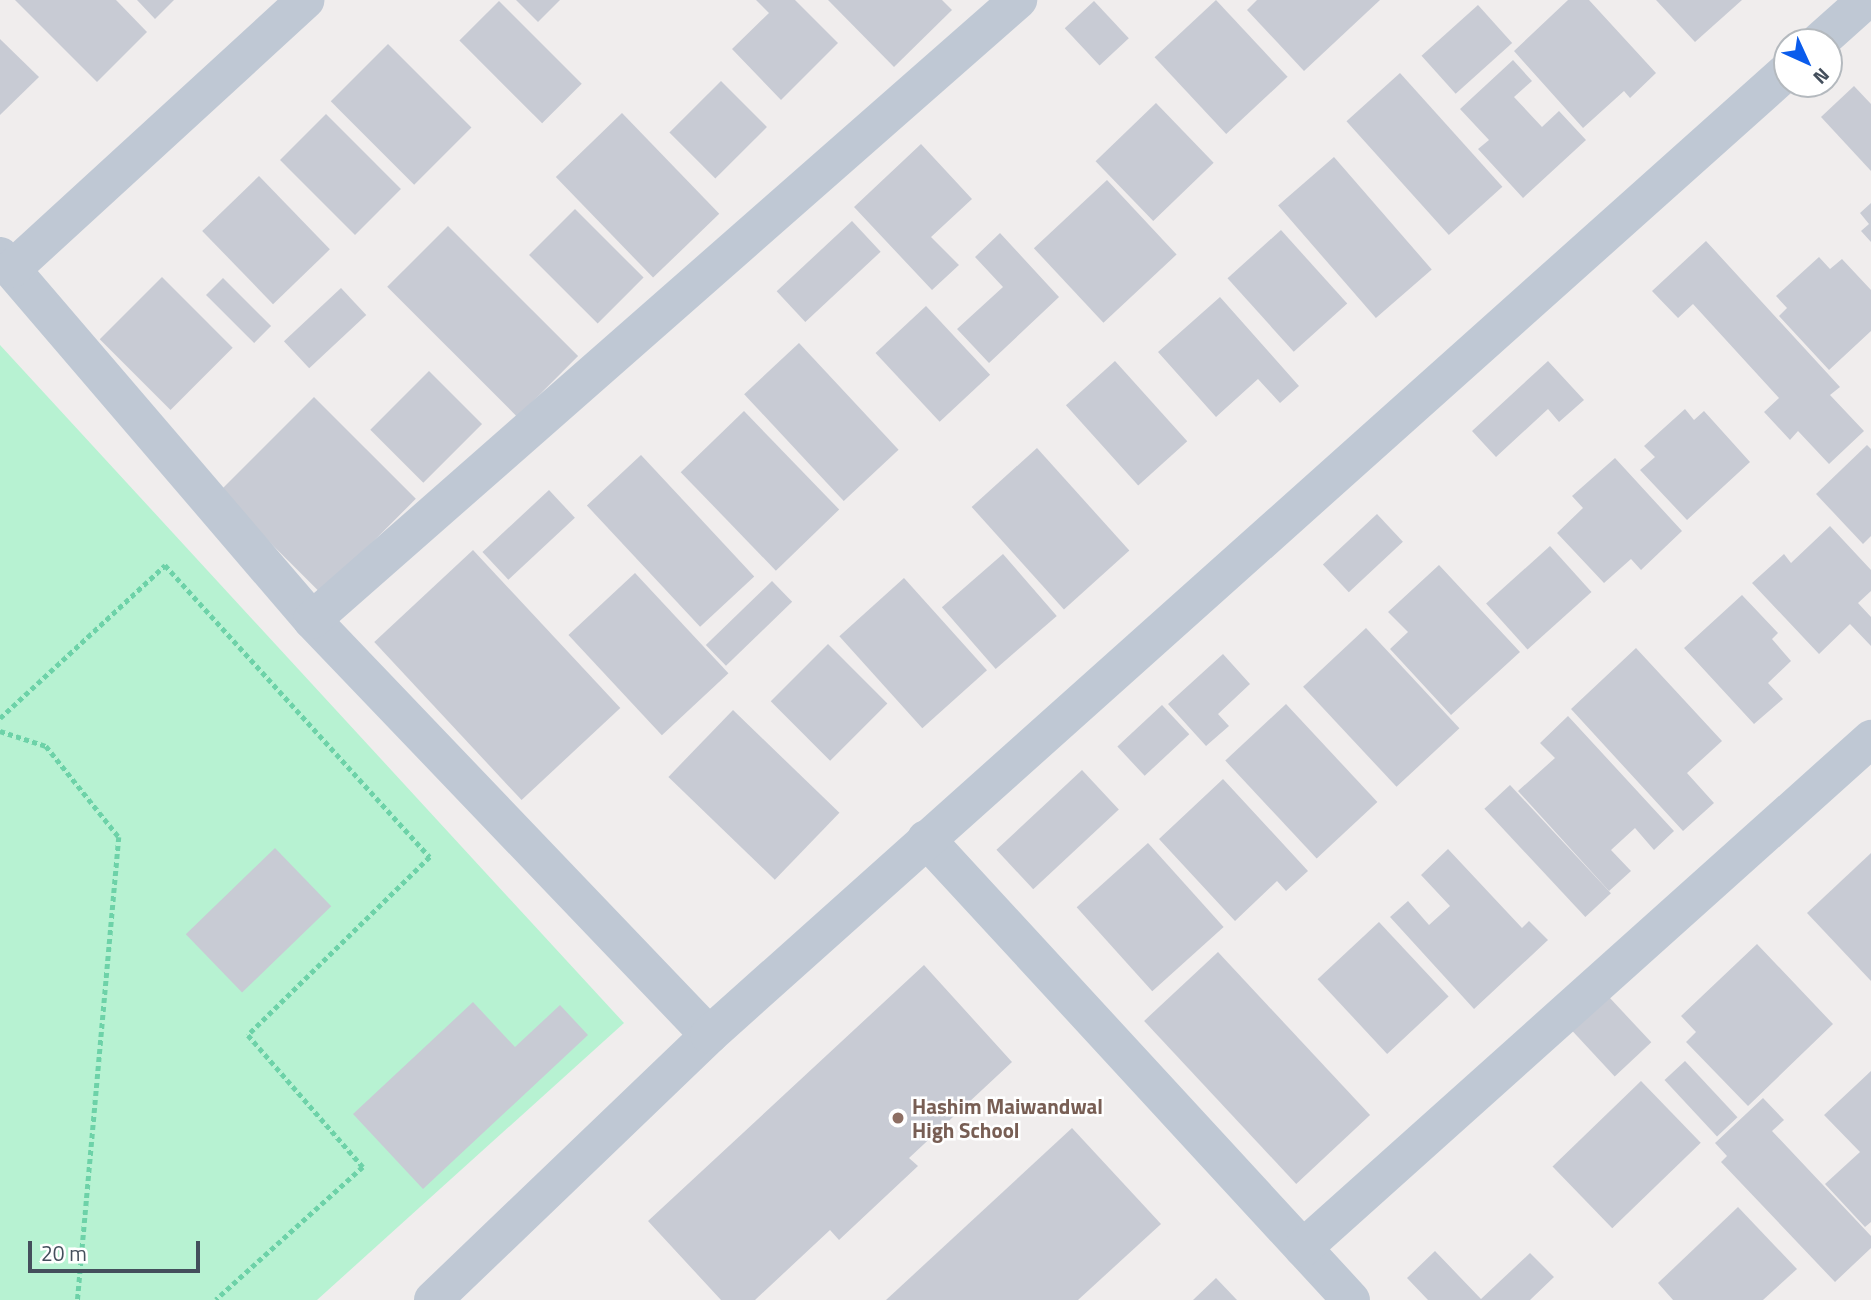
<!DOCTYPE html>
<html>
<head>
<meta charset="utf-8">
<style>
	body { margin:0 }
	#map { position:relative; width:1871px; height:1300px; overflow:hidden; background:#f0eded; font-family:"Titillium Web",sans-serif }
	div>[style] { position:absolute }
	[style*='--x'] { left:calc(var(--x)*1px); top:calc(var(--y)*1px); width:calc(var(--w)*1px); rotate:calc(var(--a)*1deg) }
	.green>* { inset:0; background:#b7f2d2 }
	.building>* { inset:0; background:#c8cbd4; transform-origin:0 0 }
	.path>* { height:4.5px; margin-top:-2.25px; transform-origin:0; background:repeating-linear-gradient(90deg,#6dd2a8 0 5px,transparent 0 8.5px) }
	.minor>* { height:38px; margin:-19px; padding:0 19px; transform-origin:19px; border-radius:19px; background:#bfc8d4 }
	.dots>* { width:19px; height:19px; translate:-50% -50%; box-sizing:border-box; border:4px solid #fff; border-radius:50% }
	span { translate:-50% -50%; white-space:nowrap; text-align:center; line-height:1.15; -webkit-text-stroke:5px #fff; paint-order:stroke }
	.education-label { font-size:21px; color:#785e54; font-weight:700 }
	.left { translate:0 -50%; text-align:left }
	.north { position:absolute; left:1773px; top:28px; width:70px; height:70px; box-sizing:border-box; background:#fff; border:2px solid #b4b9be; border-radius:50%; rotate:135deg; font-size:19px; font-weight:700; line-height:28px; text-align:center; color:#444f5c }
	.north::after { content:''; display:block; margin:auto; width:24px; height:32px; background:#0b5cec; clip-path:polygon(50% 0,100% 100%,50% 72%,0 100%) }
	.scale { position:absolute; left:28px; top:1241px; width:172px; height:32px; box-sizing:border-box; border:4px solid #444f5c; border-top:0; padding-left:9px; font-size:21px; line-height:24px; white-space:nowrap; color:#444f5c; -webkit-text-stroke:5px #fff; paint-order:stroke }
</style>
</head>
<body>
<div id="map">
	<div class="green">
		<i style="clip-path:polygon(0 345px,624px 1023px,317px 1300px,0 1300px)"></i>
	</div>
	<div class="building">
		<i style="clip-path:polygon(15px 0,116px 0,147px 32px,97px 82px)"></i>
		<i style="clip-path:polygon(137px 0,174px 0,155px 19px)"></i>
		<i style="clip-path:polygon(516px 0,560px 0,538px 22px)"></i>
		<i style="clip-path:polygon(756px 0,795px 0,838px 43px,781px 100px,732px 49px,769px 13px)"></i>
		<i style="clip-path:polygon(828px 0,942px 0,952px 10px,894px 67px)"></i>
		<i style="left:1216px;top:0;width:105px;height:84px;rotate:47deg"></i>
		<i style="clip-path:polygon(1257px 0,1380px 0,1304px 71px,1247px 10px)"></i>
		<i style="clip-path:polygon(1568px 0,1589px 0,1656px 73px,1630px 98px,1624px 91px,1583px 128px,1514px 51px)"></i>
		<i style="clip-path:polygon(1656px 0,1742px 0,1695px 42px)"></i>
		<i style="left:499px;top:1px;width:117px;height:56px;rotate:45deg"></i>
		<i style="left:1094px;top:1px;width:51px;height:40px;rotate:47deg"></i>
		<i style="left:1478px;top:5px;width:51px;height:76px;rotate:48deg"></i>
		<i style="clip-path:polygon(0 39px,39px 77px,0 115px)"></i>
		<i style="left:388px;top:44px;width:118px;height:81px;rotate:45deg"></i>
		<i style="clip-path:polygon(1513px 60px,1532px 81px,1514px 97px,1542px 127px,1559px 111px,1586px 140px,1523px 198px,1478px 149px,1489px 140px,1460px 109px)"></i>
		<i style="left:1400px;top:73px;width:153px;height:72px;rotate:48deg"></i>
		<i style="left:721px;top:81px;width:65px;height:73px;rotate:45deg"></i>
		<i style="clip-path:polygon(1854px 86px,1871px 104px,1871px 171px,1821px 117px)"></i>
		<i style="left:1156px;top:103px;width:83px;height:84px;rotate:46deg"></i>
		<i style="left:622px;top:113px;width:140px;height:92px;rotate:46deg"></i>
		<i style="left:326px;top:114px;width:106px;height:65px;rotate:45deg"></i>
		<i style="clip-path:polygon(921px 144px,972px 199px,931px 237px,959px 265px,932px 290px,854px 207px)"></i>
		<i style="left:1334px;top:157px;width:149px;height:74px;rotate:49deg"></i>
		<i style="left:259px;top:176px;width:102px;height:79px;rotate:46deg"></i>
		<i style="left:1107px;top:180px;width:102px;height:100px;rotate:47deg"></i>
		<i style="clip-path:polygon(1871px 203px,1871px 242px,1861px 231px,1869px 224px,1860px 213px)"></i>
		<i style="left:575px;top:209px;width:97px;height:65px;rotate:45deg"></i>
		<i style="left:852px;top:221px;width:42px;height:103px;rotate:47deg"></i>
		<i style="left:448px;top:226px;width:184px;height:86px;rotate:45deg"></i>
		<i style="left:1281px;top:230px;width:99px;height:72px;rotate:48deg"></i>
		<i style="clip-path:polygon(1000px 233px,1059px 297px,989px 363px,957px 329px,1003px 287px,975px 257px)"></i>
		<i style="clip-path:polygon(1706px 241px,1840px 387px,1830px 395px,1864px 431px,1829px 464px,1798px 431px,1790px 440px,1764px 412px,1779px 398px,1693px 304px,1678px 318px,1652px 291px)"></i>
		<i style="clip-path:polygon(1819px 257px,1830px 269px,1842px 259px,1871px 290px,1871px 331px,1829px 370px,1779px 316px,1787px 308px,1776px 296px)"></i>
		<i style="left:162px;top:277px;width:100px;height:88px;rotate:45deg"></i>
		<i style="left:223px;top:278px;width:68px;height:24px;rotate:45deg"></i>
		<i style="left:341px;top:288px;width:37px;height:78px;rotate:47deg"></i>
		<i style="clip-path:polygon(1220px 297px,1299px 386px,1280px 403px,1258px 379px,1216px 417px,1158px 352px)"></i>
		<i style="left:926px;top:306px;width:94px;height:69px;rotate:47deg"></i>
		<i style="left:799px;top:343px;width:146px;height:75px;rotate:47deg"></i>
		<i style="left:1115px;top:361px;width:108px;height:66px;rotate:48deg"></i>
		<i style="clip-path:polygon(1548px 361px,1584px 400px,1559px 422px,1548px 409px,1496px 457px,1472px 431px)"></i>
		<i style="left:429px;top:371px;width:75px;height:83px;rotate:45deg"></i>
		<i style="left:314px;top:397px;width:144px;height:134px;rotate:45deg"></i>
		<i style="clip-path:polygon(1685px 409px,1694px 420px,1704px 411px,1750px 462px,1687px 520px,1640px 470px,1655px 457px,1644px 446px)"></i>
		<i style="left:744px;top:411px;width:137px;height:88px;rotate:46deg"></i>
		<i style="clip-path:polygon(1867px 445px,1871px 449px,1871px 536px,1863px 544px,1816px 494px)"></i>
		<i style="left:1037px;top:448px;width:138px;height:88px;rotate:48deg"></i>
		<i style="left:641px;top:455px;width:166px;height:74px;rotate:47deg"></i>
		<i style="clip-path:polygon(1615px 458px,1682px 531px,1641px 570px,1631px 559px,1604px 583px,1557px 533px,1583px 508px,1572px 496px)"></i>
		<i style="left:549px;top:490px;width:38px;height:91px;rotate:47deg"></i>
		<i style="left:1377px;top:514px;width:38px;height:74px;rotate:47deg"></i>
		<i style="clip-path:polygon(1830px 526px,1871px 570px,1871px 591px,1858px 603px,1871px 617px,1871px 646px,1850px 624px,1819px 654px,1752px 583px,1784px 554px,1791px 563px)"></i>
		<i style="left:1550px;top:546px;width:62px;height:86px;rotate:48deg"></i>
		<i style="left:473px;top:550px;width:216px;height:135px;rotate:47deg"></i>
		<i style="left:1003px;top:554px;width:82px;height:81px;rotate:49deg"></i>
		<i style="clip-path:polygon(1439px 565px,1520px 652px,1451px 715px,1390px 649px,1408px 632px,1388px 612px)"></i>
		<i style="left:635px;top:573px;width:137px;height:91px;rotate:47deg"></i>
		<i style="left:904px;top:578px;width:124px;height:87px;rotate:48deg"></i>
		<i style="left:772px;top:581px;width:29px;height:92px;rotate:46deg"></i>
		<i style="clip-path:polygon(1742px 595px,1778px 633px,1772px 639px,1791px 661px,1768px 683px,1783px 699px,1754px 724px,1684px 648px)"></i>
		<i style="left:1366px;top:628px;width:137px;height:86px;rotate:47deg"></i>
		<i style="left:828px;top:644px;width:84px;height:81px;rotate:45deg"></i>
		<i style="clip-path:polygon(1636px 648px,1722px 741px,1687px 773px,1714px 803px,1683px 831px,1571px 709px)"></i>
		<i style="clip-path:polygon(1223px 654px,1250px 684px,1218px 714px,1229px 726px,1206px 746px,1168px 704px)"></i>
		<i style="left:1286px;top:704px;width:134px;height:83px;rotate:47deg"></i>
		<i style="left:1162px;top:705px;width:40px;height:61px;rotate:47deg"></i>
		<i style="left:733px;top:710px;width:148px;height:93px;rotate:44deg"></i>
		<i style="clip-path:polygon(1568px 716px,1674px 831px,1654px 850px,1635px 828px,1611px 850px,1631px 871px,1609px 891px,1518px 791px,1555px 758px,1540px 743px)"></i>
		<i style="left:1082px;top:770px;width:54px;height:117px;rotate:47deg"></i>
		<i style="clip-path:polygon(1223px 779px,1308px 871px,1286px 891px,1277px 881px,1235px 921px,1159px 839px)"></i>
		<i style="left:1510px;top:785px;width:148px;height:35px;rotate:47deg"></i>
		<i style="left:1148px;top:843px;width:113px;height:96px;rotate:48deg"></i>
		<i style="left:275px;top:848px;width:81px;height:124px;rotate:46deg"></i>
		<i style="clip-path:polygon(1448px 849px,1522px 928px,1529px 921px,1548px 940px,1474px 1009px,1390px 917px,1408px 901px,1429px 925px,1450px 906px,1421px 875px)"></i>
		<i style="clip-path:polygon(1871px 853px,1871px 981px,1807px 913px)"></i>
		<i style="left:1379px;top:922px;width:102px;height:84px;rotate:47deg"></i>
		<i style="clip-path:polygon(1757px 944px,1833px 1024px,1748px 1106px,1686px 1042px,1696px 1032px,1681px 1016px)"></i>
		<i style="left:1218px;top:952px;width:223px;height:101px;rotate:47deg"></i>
		<i style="clip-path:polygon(924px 965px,1012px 1062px,909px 1158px,918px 1166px,839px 1240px,830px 1230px,755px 1300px,721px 1300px,648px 1221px)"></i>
		<i style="left:1609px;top:997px;width:62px;height:50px;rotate:47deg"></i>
		<i style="clip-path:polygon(473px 1002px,515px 1047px,560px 1005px,588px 1035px,423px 1189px,353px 1114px)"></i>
		<i style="left:1685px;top:1061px;width:77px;height:28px;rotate:47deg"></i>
		<i style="clip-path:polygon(1871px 1071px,1871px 1222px,1865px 1227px,1825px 1184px,1860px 1152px,1824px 1115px)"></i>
		<i style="left:1641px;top:1081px;width:86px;height:123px;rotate:46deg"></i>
		<i style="clip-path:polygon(1763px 1098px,1784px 1120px,1772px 1131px,1871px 1236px,1871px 1248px,1835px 1282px,1721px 1162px,1727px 1156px,1715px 1143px)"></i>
		<i style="clip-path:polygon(1072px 1128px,1161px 1224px,1078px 1300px,886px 1300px)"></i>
		<i style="clip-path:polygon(1738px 1207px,1797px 1269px,1763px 1300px,1673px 1300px,1658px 1283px)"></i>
		<i style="clip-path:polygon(1435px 1251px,1481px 1299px,1530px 1253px,1554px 1277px,1530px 1300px,1428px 1300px,1407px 1278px)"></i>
		<i style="clip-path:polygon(1216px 1278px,1237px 1300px,1193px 1300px)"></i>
	</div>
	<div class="path">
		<i style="--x:0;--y:718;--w:225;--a:-42.8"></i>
		<i style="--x:165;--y:565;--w:394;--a:47.8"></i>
		<i style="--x:430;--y:857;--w:255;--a:135.6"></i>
		<i style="--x:248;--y:1035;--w:175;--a:48.9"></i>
		<i style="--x:363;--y:1167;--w:198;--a:137.9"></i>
		<i style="--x:0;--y:731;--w:48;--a:18.1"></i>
		<i style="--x:46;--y:746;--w:117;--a:51.3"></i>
		<i style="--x:119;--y:837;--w:465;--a:95.1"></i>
	</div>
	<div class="minor">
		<i style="--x:1819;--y:42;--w:63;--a:-41.8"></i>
		<i style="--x:0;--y:256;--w:479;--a:49.4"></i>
		<i style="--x:312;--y:620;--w:574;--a:46.27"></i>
		<i style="--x:12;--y:269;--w:398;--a:-42.5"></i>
		<i style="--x:312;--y:620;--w:940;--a:-41.29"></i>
		<i style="--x:926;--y:839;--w:627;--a:47.33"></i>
		<i style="--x:1303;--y:1248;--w:763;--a:-41.86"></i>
		<i style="--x:433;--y:1300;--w:383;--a:-43.8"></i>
		<i style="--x:709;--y:1035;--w:1446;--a:-41.8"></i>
	</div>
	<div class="dots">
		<i style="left:898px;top:1118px;background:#8d6e63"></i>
	</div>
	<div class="education-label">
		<span class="left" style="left:912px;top:1118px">Hashim Maiwandwal<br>High School</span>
	</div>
	<div class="north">N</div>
	<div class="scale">20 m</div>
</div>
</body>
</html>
